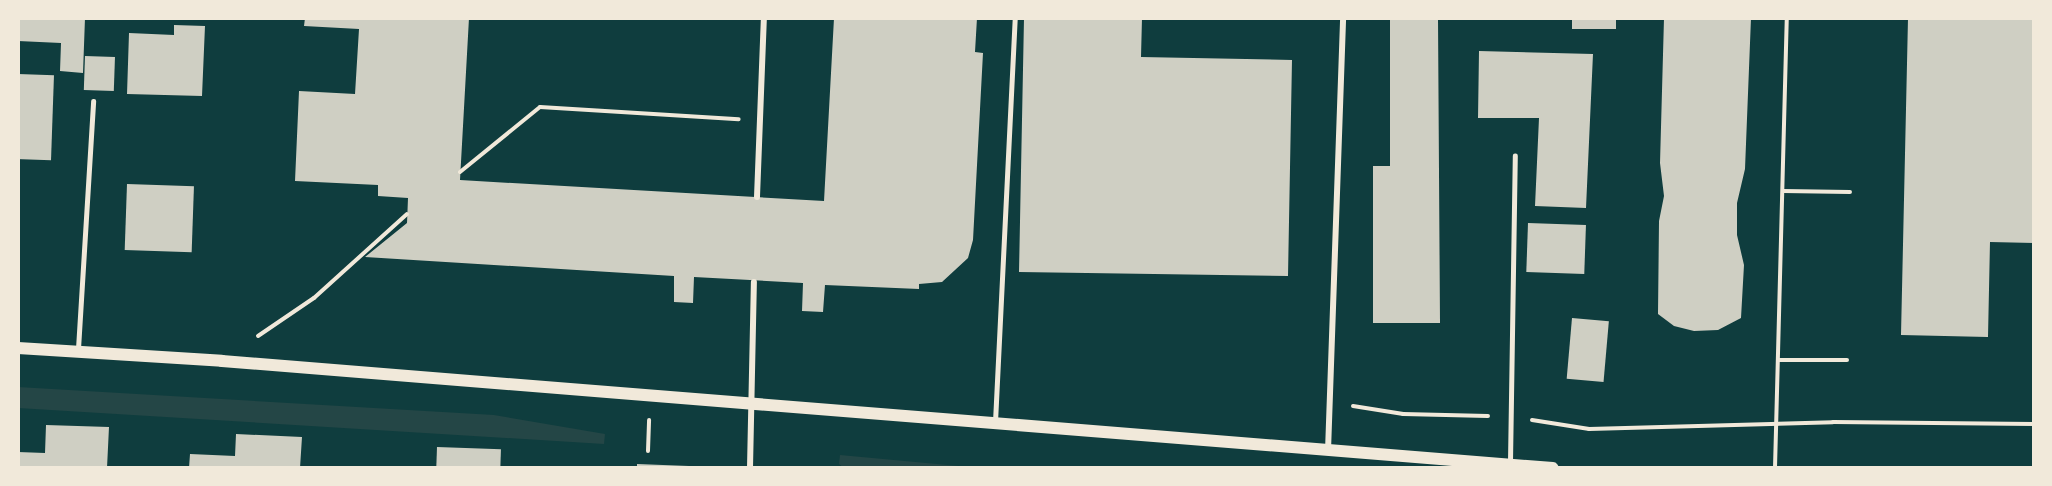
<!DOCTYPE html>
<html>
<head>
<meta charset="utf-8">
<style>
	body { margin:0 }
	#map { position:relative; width:2052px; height:486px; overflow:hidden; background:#0f3d3e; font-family:Manrope,sans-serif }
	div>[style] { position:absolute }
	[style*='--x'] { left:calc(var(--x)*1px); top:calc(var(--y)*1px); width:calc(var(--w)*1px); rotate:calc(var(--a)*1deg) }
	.green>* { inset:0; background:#244646 }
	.building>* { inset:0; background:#cfcfc3; transform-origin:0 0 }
	.path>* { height:4px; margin:-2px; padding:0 2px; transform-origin:2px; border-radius:2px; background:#f1e9da }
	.service>* { height:4.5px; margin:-2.25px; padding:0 2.25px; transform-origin:2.25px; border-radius:2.25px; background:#f1e9da }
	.minor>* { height:6px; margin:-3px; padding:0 3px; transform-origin:3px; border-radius:3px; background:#f1e9da }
	.secondary>* { height:12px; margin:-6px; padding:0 6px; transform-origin:6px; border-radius:6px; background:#f1e9da }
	span { translate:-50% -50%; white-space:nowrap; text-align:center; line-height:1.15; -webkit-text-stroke:4.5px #f1e9da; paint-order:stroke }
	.frame { position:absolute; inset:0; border:20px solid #f1e9da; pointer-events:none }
</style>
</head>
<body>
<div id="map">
	<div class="green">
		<i style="clip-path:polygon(18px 387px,494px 415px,605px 434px,604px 444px,18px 408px)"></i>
		<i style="clip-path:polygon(840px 455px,980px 468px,844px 468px,839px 464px)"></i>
	</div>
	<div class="building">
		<i style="clip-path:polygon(18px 18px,85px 18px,83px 73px,60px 71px,61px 43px,18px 41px)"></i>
		<i style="clip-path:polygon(305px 18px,469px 18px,460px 180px,824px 201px,834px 18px,977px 18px,975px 52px,983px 53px,973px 240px,968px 258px,942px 282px,919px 284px,919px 289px,825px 285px,823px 312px,802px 311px,803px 283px,694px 277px,693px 303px,674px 302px,674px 276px,365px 257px,407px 223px,408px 198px,378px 196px,378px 185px,295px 181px,299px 91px,355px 94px,359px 29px,304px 26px)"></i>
		<i style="clip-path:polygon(1024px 18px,1142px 18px,1141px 57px,1292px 60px,1288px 276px,1019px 272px)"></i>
		<i style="clip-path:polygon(1390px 18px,1438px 18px,1440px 323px,1373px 323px,1373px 166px,1390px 166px)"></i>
		<i style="left:1572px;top:18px;width:44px;height:11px"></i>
		<i style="clip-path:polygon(1664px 18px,1751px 18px,1745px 169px,1737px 203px,1737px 235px,1744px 265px,1741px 318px,1718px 330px,1694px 331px,1674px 326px,1658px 314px,1659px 221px,1664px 196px,1660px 163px)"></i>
		<i style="clip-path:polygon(1908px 18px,2034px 18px,2034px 243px,1990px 242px,1988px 337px,1901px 335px)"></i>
		<i style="clip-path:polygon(174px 25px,205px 26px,202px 96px,127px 94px,129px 33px,174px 35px)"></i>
		<i style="clip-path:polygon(1479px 51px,1593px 54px,1586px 208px,1535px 206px,1539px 118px,1478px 118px)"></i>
		<i style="left:85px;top:56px;width:30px;height:34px;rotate:2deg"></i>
		<i style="left:18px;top:74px;width:36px;height:85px;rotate:2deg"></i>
		<i style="left:127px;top:184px;width:67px;height:66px;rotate:2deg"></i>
		<i style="left:1528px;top:223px;width:58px;height:49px;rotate:2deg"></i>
		<i style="left:1572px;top:318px;width:37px;height:61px;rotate:5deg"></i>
		<i style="clip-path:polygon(46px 425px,109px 427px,107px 468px,18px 468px,18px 452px,45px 453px)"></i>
		<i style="clip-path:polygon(236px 434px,302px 437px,300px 468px,189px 468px,190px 454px,235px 456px)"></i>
		<i style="left:437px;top:447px;width:64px;height:21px;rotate:2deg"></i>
		<i style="clip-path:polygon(637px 464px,689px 466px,689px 468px,637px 468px)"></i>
	</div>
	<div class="path">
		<i style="--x:460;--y:172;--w:103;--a:-39.1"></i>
		<i style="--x:540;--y:107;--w:199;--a:3.5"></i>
		<i style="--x:1783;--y:191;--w:67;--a:0.9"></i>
		<i style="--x:258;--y:336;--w:68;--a:-34.2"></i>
		<i style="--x:314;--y:298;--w:125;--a:-42.1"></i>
		<i style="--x:1779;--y:360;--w:68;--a:0"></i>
		<i style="--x:1353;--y:406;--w:51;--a:9.1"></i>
		<i style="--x:1403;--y:414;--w:85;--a:1.3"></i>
		<i style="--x:1532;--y:420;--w:58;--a:9"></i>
		<i style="--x:1589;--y:429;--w:244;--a:-1.6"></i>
		<i style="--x:1833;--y:422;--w:201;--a:0.6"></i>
		<i style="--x:648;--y:451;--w:31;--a:-88"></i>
		<i style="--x:1775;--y:468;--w:450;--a:-88.5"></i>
	</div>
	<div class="service">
		<i style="--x:78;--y:349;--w:248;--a:-86.5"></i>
		<i style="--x:995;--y:422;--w:404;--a:-87.2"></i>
		<i style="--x:1510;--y:462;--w:306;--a:-89.1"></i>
	</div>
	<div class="minor">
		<i style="--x:757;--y:197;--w:179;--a:-87.8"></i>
		<i style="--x:1328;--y:451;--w:433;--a:-88"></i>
		<i style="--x:750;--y:468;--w:186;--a:-88.8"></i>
	</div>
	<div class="secondary">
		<i style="--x:18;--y:348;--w:204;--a:3.6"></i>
		<i style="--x:222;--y:361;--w:1335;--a:4.6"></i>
	</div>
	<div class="frame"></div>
</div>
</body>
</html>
